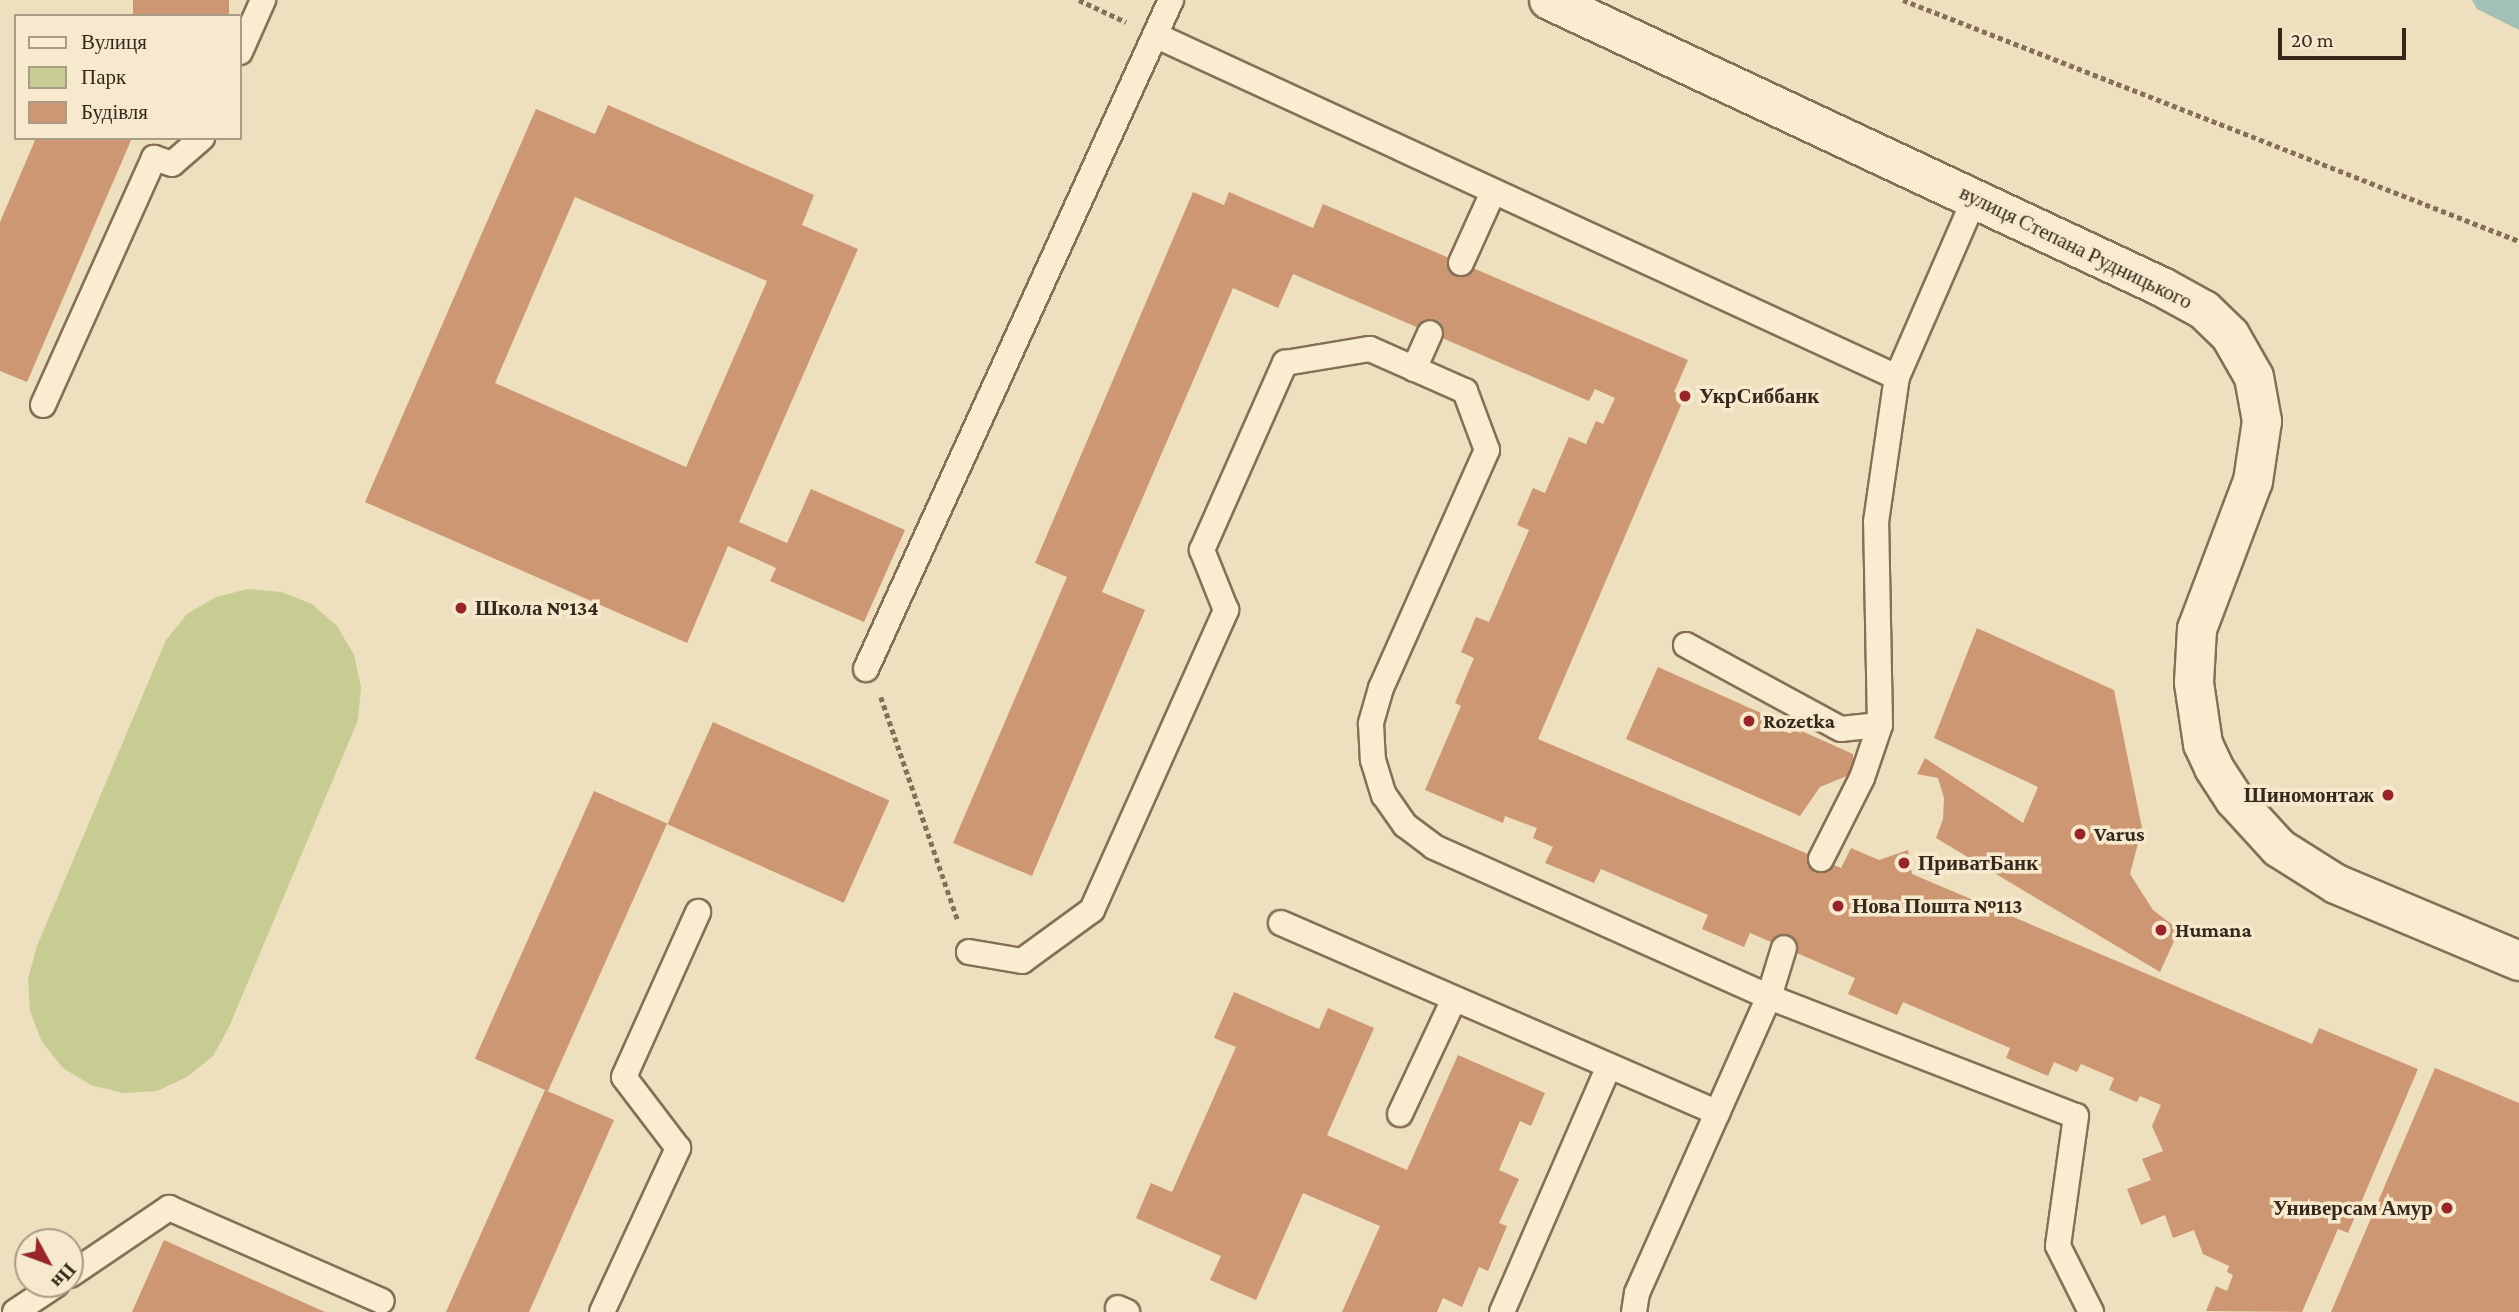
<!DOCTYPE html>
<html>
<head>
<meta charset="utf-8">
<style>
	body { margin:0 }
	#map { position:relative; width:2519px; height:1312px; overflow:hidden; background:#eedfbe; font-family:"Crimson Pro",serif }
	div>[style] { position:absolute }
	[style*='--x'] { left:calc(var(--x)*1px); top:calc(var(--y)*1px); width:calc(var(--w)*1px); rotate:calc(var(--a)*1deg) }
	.green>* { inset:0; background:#c7cc92 }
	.water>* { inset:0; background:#a1c0b6 }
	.building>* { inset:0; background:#cd9773; transform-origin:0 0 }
	.path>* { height:4.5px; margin-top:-2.25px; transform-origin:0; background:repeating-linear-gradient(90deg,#876f56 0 5px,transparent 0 8.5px) }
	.roads { filter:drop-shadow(2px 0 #876f56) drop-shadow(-2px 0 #876f56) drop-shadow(0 2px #876f56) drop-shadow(0 -2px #876f56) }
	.service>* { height:24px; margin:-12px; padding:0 12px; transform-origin:12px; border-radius:12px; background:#f9ecd1 }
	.tertiary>* { height:38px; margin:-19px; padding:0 19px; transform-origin:19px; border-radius:19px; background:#f9ecd1 }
	.dots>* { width:19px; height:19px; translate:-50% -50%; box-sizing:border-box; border:4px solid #f6e9cd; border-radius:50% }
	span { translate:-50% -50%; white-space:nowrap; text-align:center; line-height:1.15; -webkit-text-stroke:7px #f6e9cd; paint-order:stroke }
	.street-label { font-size:21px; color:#36281b }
	.poi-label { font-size:21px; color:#36281b; font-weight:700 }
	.left { translate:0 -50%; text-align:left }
	.right { translate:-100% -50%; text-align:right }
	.legend { position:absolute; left:14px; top:14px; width:228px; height:126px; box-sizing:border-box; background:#f6e9cd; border:2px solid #a99c86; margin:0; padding:9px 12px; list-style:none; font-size:21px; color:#36281b }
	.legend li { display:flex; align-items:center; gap:14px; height:35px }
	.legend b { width:35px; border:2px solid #a99c86 }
	.north { position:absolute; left:14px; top:1228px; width:70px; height:70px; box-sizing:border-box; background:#f6e9cd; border:2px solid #a99c86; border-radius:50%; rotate:131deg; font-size:19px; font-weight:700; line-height:28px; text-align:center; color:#36281b }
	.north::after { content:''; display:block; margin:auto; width:24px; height:32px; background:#972529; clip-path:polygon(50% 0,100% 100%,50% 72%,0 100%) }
	.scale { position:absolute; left:2278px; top:28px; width:128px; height:32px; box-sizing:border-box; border:4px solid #36281b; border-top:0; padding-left:9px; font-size:21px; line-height:24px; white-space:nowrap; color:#36281b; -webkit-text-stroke:5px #f6e9cd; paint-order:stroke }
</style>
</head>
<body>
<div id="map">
	<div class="green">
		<i style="clip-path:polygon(248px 589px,281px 592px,312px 604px,337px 626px,354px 655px,361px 687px,358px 720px,229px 1027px,213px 1056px,187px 1077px,157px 1091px,123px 1093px,91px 1085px,63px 1068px,42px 1042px,30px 1011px,28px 979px,37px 946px,166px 640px,187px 614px,216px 597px)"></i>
	</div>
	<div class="water">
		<i style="clip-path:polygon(2472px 0,2519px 0,2519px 30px,2477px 9px)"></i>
	</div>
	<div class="building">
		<i style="left:133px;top:0;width:96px;height:17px"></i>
		<i style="clip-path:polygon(evenodd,608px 105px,814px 195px,802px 225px,858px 249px,739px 522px,787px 543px,811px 489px,905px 530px,864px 622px,770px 581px,776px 568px,728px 546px,687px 643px,365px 502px,536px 109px,595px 134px,608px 105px,575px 197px,767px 281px,686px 467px,495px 383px,575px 197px)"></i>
		<i style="clip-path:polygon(36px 138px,132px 138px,27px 382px,0 371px,0 222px)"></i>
		<i style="clip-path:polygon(1193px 192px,1224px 205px,1229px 192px,1313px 228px,1323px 204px,1688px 360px,1674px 392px,1685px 396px,1538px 739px,1841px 868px,1851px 848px,1879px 860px,1908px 850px,1912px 874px,2312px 1044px,2319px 1028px,2418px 1069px,2348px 1233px,2338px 1229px,2302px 1312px,2206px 1311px,2216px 1286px,2227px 1291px,2233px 1275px,2227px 1272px,2229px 1266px,2203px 1254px,2194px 1230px,2173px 1238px,2165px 1215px,2141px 1225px,2127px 1189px,2151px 1180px,2142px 1159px,2163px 1151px,2152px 1126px,2161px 1105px,2140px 1096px,2137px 1102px,2109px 1090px,2114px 1078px,2081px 1064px,2077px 1072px,2054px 1062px,2048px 1076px,2006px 1058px,2010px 1048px,1903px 1002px,1897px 1015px,1848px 994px,1855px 978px,1750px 933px,1744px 947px,1702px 929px,1708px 915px,1601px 869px,1594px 883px,1545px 863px,1553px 847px,1533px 838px,1537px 828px,1505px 816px,1503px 823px,1425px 790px,1461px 706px,1455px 703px,1474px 658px,1461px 652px,1476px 617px,1489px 622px,1529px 530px,1517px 525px,1533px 488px,1545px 493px,1569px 437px,1586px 444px,1596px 421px,1603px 424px,1615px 398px,1595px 389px,1589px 401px,1293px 274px,1278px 308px,1233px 288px,1102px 592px,1145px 610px,1032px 876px,953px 843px,1067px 577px,1035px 563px)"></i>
		<i style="clip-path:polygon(1977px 628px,2114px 690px,2142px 828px,2130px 874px,2153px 910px,2179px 930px,2160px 972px,1936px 838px,1943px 819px,1944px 798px,1938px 778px,1917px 774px,1925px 758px,2023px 823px,2038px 787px,1934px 738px)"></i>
		<i style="clip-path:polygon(1658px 667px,1853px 754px,1854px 773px,1820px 787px,1800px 816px,1626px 739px)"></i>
		<i style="left:713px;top:722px;width:193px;height:112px;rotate:24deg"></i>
		<i style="left:594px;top:791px;width:80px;height:293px;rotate:24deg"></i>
		<i style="clip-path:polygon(1234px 992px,1319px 1029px,1328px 1008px,1374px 1028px,1327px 1135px,1407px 1170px,1458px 1055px,1545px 1093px,1531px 1126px,1520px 1121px,1499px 1170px,1519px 1179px,1499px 1223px,1507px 1226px,1488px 1271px,1479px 1267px,1462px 1307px,1443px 1298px,1437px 1312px,1342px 1312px,1380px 1226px,1303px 1193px,1256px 1300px,1210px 1280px,1221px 1256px,1136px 1218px,1151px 1183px,1172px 1192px,1236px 1047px,1214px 1038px)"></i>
		<i style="clip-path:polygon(2435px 1068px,2519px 1103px,2519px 1312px,2331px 1312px)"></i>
		<i style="clip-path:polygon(545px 1090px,614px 1120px,529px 1312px,446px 1312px)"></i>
		<i style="clip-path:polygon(164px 1240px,325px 1312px,132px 1312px)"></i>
	</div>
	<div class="path">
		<i style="--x:1079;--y:0;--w:52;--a:25.1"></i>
		<i style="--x:1903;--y:0;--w:661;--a:21.37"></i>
		<i style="--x:881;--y:697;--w:236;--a:71"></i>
	</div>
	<div class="roads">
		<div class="service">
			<i style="--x:1155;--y:35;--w:817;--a:24.75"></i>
			<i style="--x:240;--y:52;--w:57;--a:-66.1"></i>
			<i style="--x:1461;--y:263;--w:78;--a:-65.7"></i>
			<i style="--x:1414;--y:369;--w:39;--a:-66"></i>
			<i style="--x:43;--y:405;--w:271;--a:-65.8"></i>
			<i style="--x:154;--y:158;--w:19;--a:18"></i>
			<i style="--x:172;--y:164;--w:40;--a:-41"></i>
			<i style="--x:1686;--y:645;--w:176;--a:28.5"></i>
			<i style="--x:1841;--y:729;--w:39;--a:-6"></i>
			<i style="--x:866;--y:669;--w:735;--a:-65.49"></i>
			<i style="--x:1821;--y:859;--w:91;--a:-63.2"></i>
			<i style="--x:1862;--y:778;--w:56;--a:-71.2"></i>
			<i style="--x:1880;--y:725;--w:203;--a:-91.1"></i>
			<i style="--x:1876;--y:522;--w:147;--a:-81.8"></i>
			<i style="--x:1897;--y:377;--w:195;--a:-66.5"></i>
			<i style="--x:1281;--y:923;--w:476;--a:23.5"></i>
			<i style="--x:969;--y:952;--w:54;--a:9.6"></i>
			<i style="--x:1022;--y:961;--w:87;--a:-36.1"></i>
			<i style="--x:1092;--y:910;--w:329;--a:-65.9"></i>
			<i style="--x:1226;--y:610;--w:65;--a:-111.8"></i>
			<i style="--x:1202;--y:550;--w:205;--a:-66.1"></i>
			<i style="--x:1285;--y:363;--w:86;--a:-9.4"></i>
			<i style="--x:1370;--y:349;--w:104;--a:23.9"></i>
			<i style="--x:1465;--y:391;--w:63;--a:69.6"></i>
			<i style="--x:1487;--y:450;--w:261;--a:114"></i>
			<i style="--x:1381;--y:688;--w:37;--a:106"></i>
			<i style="--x:1371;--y:724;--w:36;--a:87"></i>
			<i style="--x:1373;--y:760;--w:37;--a:73"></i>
			<i style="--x:1384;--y:795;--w:37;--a:55"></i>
			<i style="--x:1405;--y:825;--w:36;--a:37"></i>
			<i style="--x:1434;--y:847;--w:367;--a:24.1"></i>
			<i style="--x:1769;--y:997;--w:329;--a:21.2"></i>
			<i style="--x:2076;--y:1116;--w:131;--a:97.9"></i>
			<i style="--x:2058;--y:1246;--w:74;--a:63.4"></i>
			<i style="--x:1400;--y:1114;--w:127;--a:-64.8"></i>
			<i style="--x:70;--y:1275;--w:120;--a:-34.1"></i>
			<i style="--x:169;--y:1208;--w:232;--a:23.6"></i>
			<i style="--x:1118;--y:1308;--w:10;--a:24"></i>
			<i style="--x:15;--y:1312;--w:50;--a:-33.7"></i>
			<i style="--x:602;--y:1312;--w:181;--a:-65.1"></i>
			<i style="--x:678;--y:1148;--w:89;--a:-127.3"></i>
			<i style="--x:624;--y:1077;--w:181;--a:-65.8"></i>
			<i style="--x:1502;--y:1312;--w:268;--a:-66.5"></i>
			<i style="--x:1634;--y:1312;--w:19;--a:-81"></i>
			<i style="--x:1637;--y:1293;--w:324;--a:-66"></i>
			<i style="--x:1769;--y:997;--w:51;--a:-73"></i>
		</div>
		<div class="tertiary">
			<i style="--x:1549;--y:0;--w:677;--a:25.09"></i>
			<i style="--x:2162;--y:287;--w:48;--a:28.7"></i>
			<i style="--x:2204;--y:310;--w:36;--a:44"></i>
			<i style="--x:2230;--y:335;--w:48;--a:60.3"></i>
			<i style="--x:2254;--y:377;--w:45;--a:79.7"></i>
			<i style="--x:2262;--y:421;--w:61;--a:98.5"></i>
			<i style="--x:2253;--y:481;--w:158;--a:110.7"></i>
			<i style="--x:2197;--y:629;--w:54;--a:93.2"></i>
			<i style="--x:2194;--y:683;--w:62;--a:81.6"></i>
			<i style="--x:2203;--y:744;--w:26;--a:65"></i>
			<i style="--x:2214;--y:768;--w:38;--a:57"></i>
			<i style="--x:2235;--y:800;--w:65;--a:47.5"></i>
			<i style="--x:2279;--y:848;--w:67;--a:32.3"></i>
			<i style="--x:2336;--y:884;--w:199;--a:22.8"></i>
		</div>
	</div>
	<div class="dots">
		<i style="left:1685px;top:396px;background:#972529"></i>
		<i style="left:461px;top:608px;background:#972529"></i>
		<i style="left:1749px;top:721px;background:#972529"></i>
		<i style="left:2388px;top:795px;background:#972529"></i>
		<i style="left:2080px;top:834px;background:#972529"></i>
		<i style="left:1904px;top:863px;background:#972529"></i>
		<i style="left:1838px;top:906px;background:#972529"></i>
		<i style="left:2161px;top:930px;background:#972529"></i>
		<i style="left:2447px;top:1208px;background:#972529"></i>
	</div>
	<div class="street-label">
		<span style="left:2076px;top:247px;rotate:26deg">вулиця Степана Рудницького</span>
	</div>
	<div class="poi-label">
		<span class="left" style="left:1699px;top:396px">УкрСиббанк</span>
		<span class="left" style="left:475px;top:608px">Школа №134</span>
		<span class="left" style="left:1763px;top:721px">Rozetka</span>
		<span class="right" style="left:2374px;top:795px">Шиномонтаж</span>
		<span class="left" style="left:2094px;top:834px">Varus</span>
		<span class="left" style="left:1918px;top:863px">ПриватБанк</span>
		<span class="left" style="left:1852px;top:906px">Нова Пошта №113</span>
		<span class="left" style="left:2175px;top:930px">Humana</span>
		<span class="right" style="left:2433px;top:1208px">Универсам Амур</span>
	</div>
	<ul class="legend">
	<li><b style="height:9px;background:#f9ecd1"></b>Вулиця</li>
	<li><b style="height:19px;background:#c7cc92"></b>Парк</li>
	<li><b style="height:19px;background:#cd9773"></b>Будівля</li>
	</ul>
	<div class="north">Пн</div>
	<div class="scale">20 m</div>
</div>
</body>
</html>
